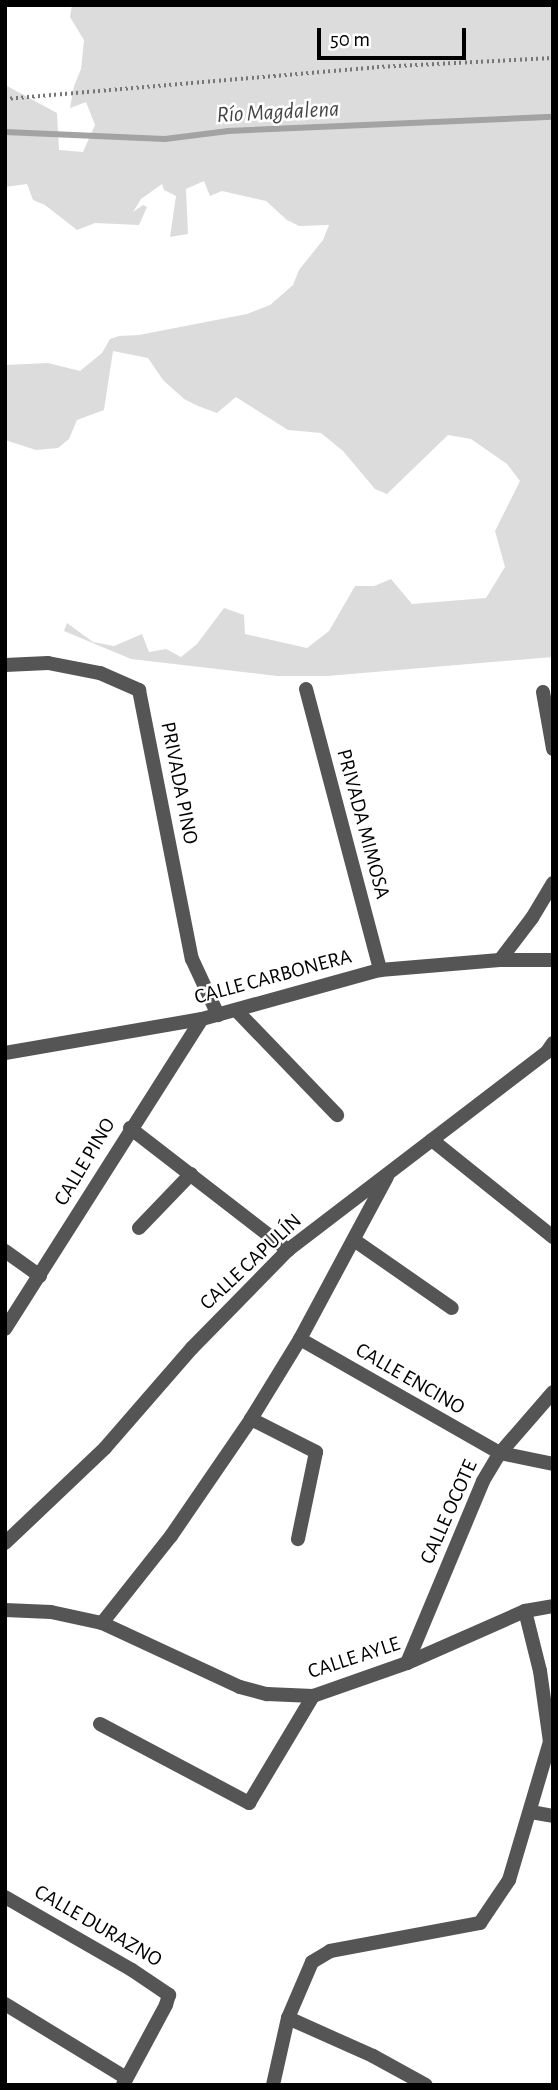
<!DOCTYPE html>
<html>
<head>
<meta charset="utf-8">
<style>
	body { margin:0 }
	#map { position:relative; width:558px; height:2090px; overflow:hidden; background:#fff; font-family:"Alegreya Sans",sans-serif }
	div>[style] { position:absolute }
	[style*='--x'] { left:calc(var(--x)*1px); top:calc(var(--y)*1px); width:calc(var(--w)*1px); rotate:calc(var(--a)*1deg) }
	.green>* { inset:0; background:#dcdcdc }
	.stream>* { height:6px; margin:-3px; padding:0 3px; transform-origin:3px; border-radius:3px; background:#a3a3a3 }
	.path>* { height:3.5px; margin-top:-1.75px; transform-origin:0; background:repeating-linear-gradient(90deg,#777 0 2px,transparent 0 5.5px) }
	.street>* { height:14px; margin:-7px; padding:0 7px; transform-origin:7px; border-radius:7px; background:#555 }
	span { translate:-50% -50%; white-space:nowrap; text-align:center; line-height:1.15; -webkit-text-stroke:5px #fff; paint-order:stroke }
	.street-label { font-size:21px; color:#000 }
	.water-label { font-size:23px; color:#444; font-style:italic }
	.frame { position:absolute; inset:0; border:7px solid #000; pointer-events:none }
	.scale { position:absolute; left:317px; top:28px; width:149px; height:32px; box-sizing:border-box; border:4px solid #000; border-top:0; padding-left:9px; font-size:21px; line-height:24px; white-space:nowrap; color:#000; -webkit-text-stroke:5px #fff; paint-order:stroke }
</style>
</head>
<body>
<div id="map">
	<div class="green">
		<i style="clip-path:polygon(72px 5px,553px 5px,553px 657px,327px 676px,277px 676px,131px 659px,64px 631px,67px 623px,93px 642px,114px 646px,142px 634px,149px 652px,166px 649px,181px 657px,197px 644px,224px 608px,244px 615px,245px 634px,307px 648px,329px 631px,355px 586px,374px 586px,391px 579px,412px 604px,486px 598px,505px 567px,495px 531px,520px 481px,507px 464px,471px 439px,448px 435px,387px 494px,375px 489px,343px 451px,321px 433px,288px 430px,236px 397px,217px 413px,198px 406px,184px 399px,163px 380px,148px 358px,113px 351px,104px 410px,77px 420px,69px 439px,58px 448px,36px 450px,5px 440px,5px 365px,48px 363px,80px 371px,102px 353px,110px 339px,119px 336px,139px 335px,247px 314px,270px 305px,293px 285px,299px 270px,323px 240px,329px 225px,299px 226px,287px 220px,266px 201px,222px 191px,210px 196px,204px 181px,186px 189px,188px 234px,170px 237px,176px 196px,164px 190px,162px 184px,141px 199px,133px 212px,143px 205px,147px 207px,139px 225px,95px 223px,77px 230px,45px 205px,33px 200px,27px 184px,5px 187px,5px 57px,7px 86px,57px 113px,59px 150px,83px 152px,95px 125px,86px 102px,70px 108px,74px 86px,81px 69px,84px 40px,70px 17px)"></i>
	</div>
	<div class="stream">
		<i style="--x:5;--y:132;--w:160;--a:2.5"></i>
		<i style="--x:165;--y:139;--w:64;--a:-7.2"></i>
		<i style="--x:228;--y:131;--w:325;--a:-2.5"></i>
	</div>
	<div class="path">
		<i style="--x:5;--y:99;--w:373;--a:-4.9"></i>
		<i style="--x:377;--y:67;--w:176;--a:-2.9"></i>
	</div>
	<div class="street">
		<i style="--x:5;--y:665;--w:43;--a:-2.7"></i>
		<i style="--x:48;--y:663;--w:53;--a:10.9"></i>
		<i style="--x:100;--y:673;--w:43;--a:23.6"></i>
		<i style="--x:139;--y:690;--w:274;--a:78.9"></i>
		<i style="--x:192;--y:959;--w:62;--a:65.1"></i>
		<i style="--x:306;--y:689;--w:291;--a:75.2"></i>
		<i style="--x:543;--y:692;--w:58;--a:80"></i>
		<i style="--x:500;--y:960;--w:53;--a:-52.7"></i>
		<i style="--x:532;--y:918;--w:41;--a:-59"></i>
		<i style="--x:236;--y:1010;--w:146;--a:46.1"></i>
		<i style="--x:5;--y:1053;--w:200;--a:-9.8"></i>
		<i style="--x:202;--y:1019;--w:185;--a:-15.4"></i>
		<i style="--x:380;--y:970;--w:120;--a:-4.8"></i>
		<i style="--x:500;--y:960;--w:53;--a:0"></i>
		<i style="--x:130;--y:1128;--w:200;--a:37.7"></i>
		<i style="--x:432;--y:1140;--w:155;--a:38.7"></i>
		<i style="--x:139;--y:1228;--w:75;--a:-46.1"></i>
		<i style="--x:354;--y:1240;--w:119;--a:34.8"></i>
		<i style="--x:5;--y:1251;--w:43;--a:35.5"></i>
		<i style="--x:5;--y:1329;--w:367;--a:-57.6"></i>
		<i style="--x:300;--y:1339;--w:230;--a:29.7"></i>
		<i style="--x:500;--y:1453;--w:54;--a:11.7"></i>
		<i style="--x:251;--y:1419;--w:73;--a:26.9"></i>
		<i style="--x:316;--y:1452;--w:89;--a:101.7"></i>
		<i style="--x:5;--y:1543;--w:138;--a:-43.5"></i>
		<i style="--x:105;--y:1448;--w:133;--a:-49"></i>
		<i style="--x:192;--y:1348;--w:137;--a:-45.6"></i>
		<i style="--x:288;--y:1250;--w:326;--a:-37.4"></i>
		<i style="--x:547;--y:1052;--w:11;--a:-56"></i>
		<i style="--x:5;--y:1610;--w:46;--a:2.5"></i>
		<i style="--x:51;--y:1612;--w:52;--a:12.2"></i>
		<i style="--x:102;--y:1623;--w:152;--a:24.9"></i>
		<i style="--x:240;--y:1687;--w:28;--a:15"></i>
		<i style="--x:267;--y:1694;--w:46;--a:2.5"></i>
		<i style="--x:313;--y:1696;--w:100;--a:-19.3"></i>
		<i style="--x:407;--y:1663;--w:129;--a:-23.8"></i>
		<i style="--x:525;--y:1611;--w:28;--a:-10"></i>
		<i style="--x:102;--y:1623;--w:111;--a:-51.6"></i>
		<i style="--x:171;--y:1536;--w:142;--a:-55.6"></i>
		<i style="--x:251;--y:1419;--w:94;--a:-58.5"></i>
		<i style="--x:300;--y:1339;--w:184;--a:-61.8"></i>
		<i style="--x:407;--y:1663;--w:197;--a:-67.3"></i>
		<i style="--x:483;--y:1481;--w:33;--a:-59"></i>
		<i style="--x:500;--y:1453;--w:81;--a:-49"></i>
		<i style="--x:100;--y:1724;--w:169;--a:27.9"></i>
		<i style="--x:249;--y:1803;--w:125;--a:-59.1"></i>
		<i style="--x:531;--y:1812;--w:22;--a:10"></i>
		<i style="--x:5;--y:1897;--w:146;--a:29.9"></i>
		<i style="--x:132;--y:1970;--w:45;--a:34"></i>
		<i style="--x:169;--y:1995;--w:10;--a:107"></i>
		<i style="--x:166;--y:2005;--w:91;--a:118.3"></i>
		<i style="--x:5;--y:2004;--w:142;--a:31.4"></i>
		<i style="--x:288;--y:2018;--w:93;--a:24.1"></i>
		<i style="--x:373;--y:2056;--w:60;--a:28.7"></i>
		<i style="--x:273;--y:2085;--w:69;--a:-77.4"></i>
		<i style="--x:288;--y:2018;--w:61;--a:-66.8"></i>
		<i style="--x:312;--y:1962;--w:21;--a:-31"></i>
		<i style="--x:330;--y:1951;--w:153;--a:-10.6"></i>
		<i style="--x:480;--y:1923;--w:52;--a:-56"></i>
		<i style="--x:509;--y:1880;--w:144;--a:-73.5"></i>
		<i style="--x:550;--y:1742;--w:72;--a:-98"></i>
		<i style="--x:540;--y:1671;--w:62;--a:-104"></i>
	</div>
	<div class="street-label">
		<span style="left:179px;top:783px;rotate:79deg">PRIVADA PINO</span>
		<span style="left:363px;top:824px;rotate:75deg">PRIVADA MIMOSA</span>
		<span style="left:273px;top:977px;rotate:-15deg">CALLE CARBONERA</span>
		<span style="left:85px;top:1162px;rotate:-59deg">CALLE PINO</span>
		<span style="left:251px;top:1262px;rotate:-43deg">CALLE CAPULÍN</span>
		<span style="left:410px;top:1379px;rotate:30deg">CALLE ENCINO</span>
		<span style="left:449px;top:1512px;rotate:-66deg">CALLE OCOTE</span>
		<span style="left:354px;top:1658px;rotate:-18deg">CALLE AYLE</span>
		<span style="left:98px;top:1926px;rotate:30deg">CALLE DURAZNO</span>
	</div>
	<div class="water-label">
		<span style="left:278px;top:113px;rotate:-3deg">Río Magdalena</span>
	</div>
	<div class="frame"></div>
	<div class="scale">50 m</div>
</div>
</body>
</html>
